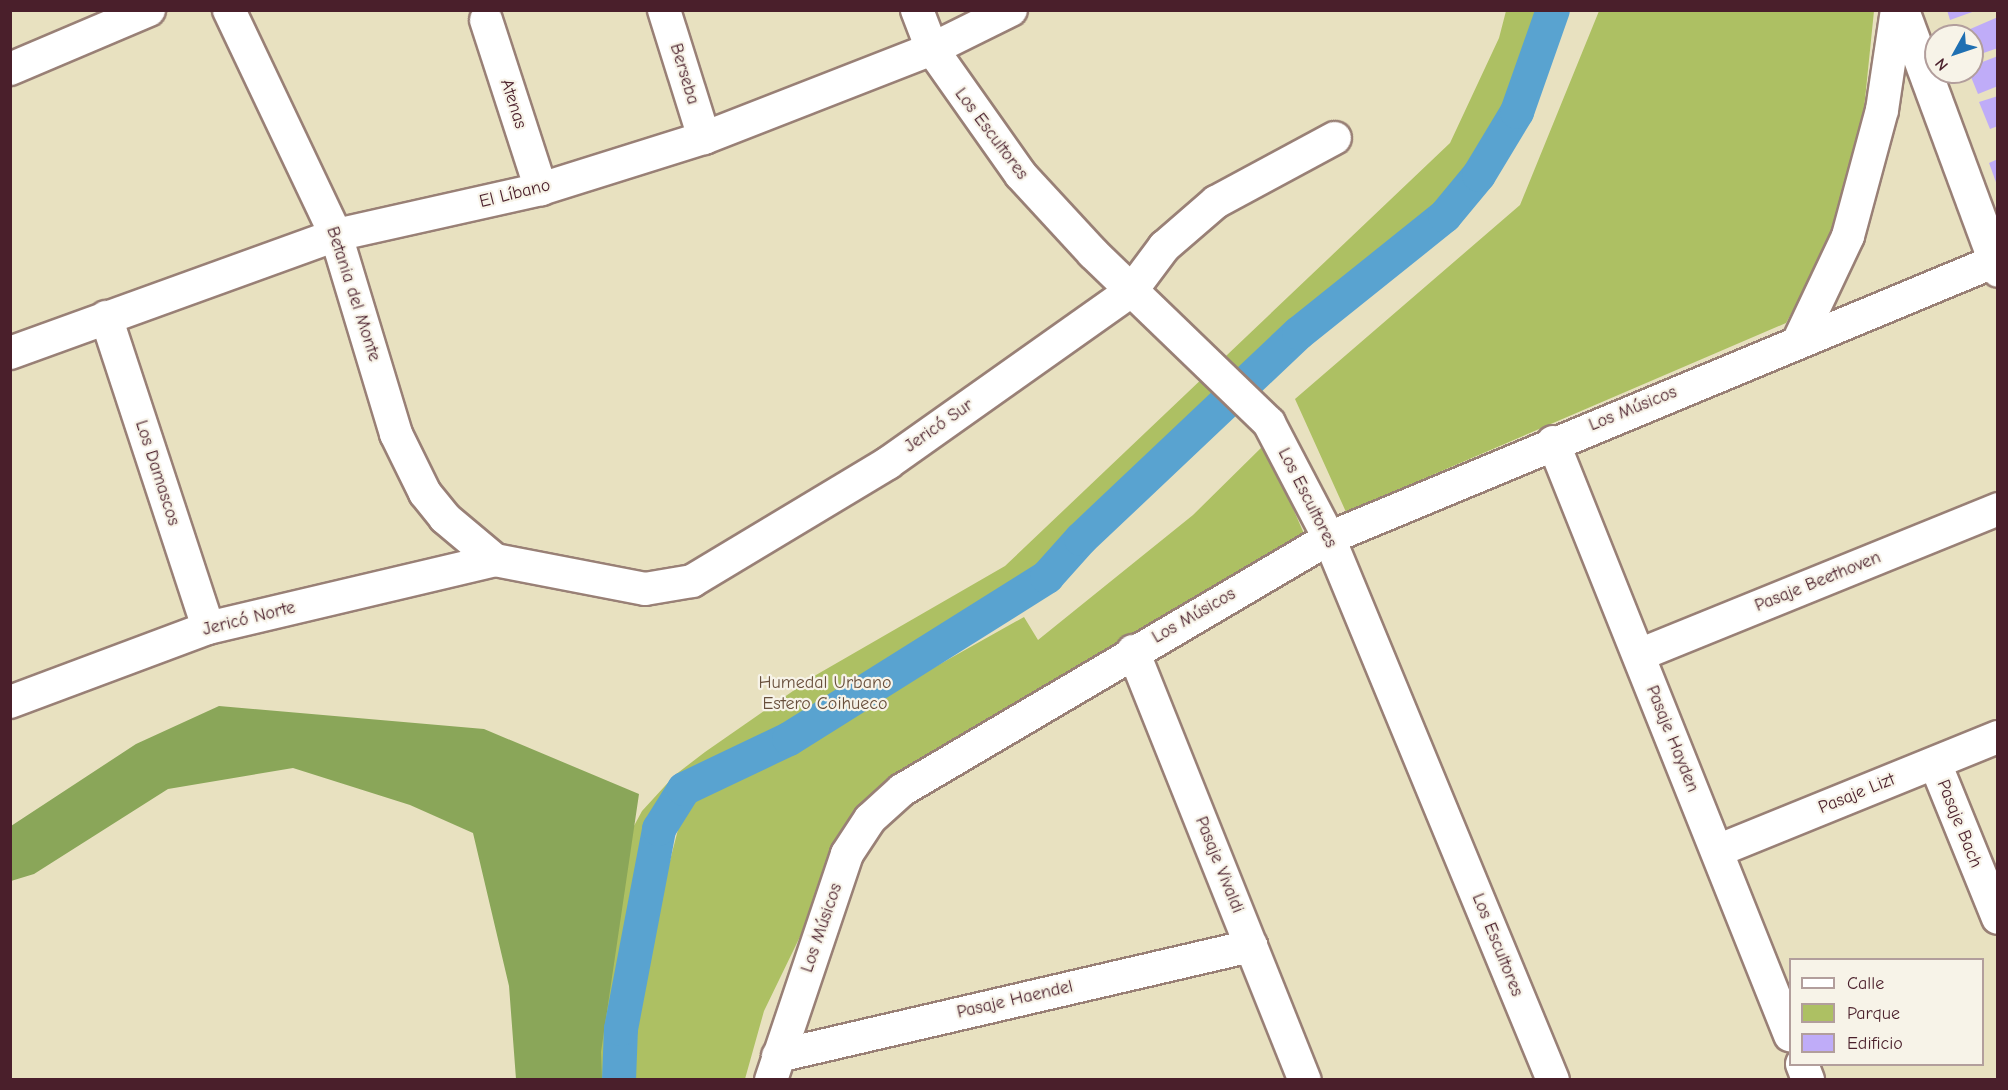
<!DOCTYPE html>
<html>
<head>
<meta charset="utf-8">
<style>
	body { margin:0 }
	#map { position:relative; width:2008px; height:1090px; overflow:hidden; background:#e8e1c0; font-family:"Comic Neue",sans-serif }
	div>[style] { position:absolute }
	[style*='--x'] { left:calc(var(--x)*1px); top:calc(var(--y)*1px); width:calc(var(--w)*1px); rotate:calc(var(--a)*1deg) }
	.green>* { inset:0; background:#adc063 }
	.forest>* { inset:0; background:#8aa659 }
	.canal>* { height:34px; margin:-17px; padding:0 17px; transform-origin:17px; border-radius:17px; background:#59a3d0 }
	.building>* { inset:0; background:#bfacf8 }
	.roads { filter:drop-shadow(2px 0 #998076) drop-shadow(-2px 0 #998076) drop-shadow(0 2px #998076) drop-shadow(0 -2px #998076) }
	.minor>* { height:32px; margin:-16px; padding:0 16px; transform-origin:16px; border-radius:16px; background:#fff }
	.tertiary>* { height:33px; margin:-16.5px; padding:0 16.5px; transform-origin:16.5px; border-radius:16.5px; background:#fff }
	span { translate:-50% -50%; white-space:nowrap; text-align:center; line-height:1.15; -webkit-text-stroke:4.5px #f7f3e8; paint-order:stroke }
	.street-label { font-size:18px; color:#4a1f2b }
	.park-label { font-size:18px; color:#684f3c }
	.frame { position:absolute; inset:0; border:12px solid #4a1f2b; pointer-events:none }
	.legend { position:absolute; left:1789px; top:958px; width:195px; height:108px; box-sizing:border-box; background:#f7f3e8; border:2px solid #b29e9c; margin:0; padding:8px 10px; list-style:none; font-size:18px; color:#4a1f2b }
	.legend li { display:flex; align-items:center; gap:12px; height:30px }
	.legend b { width:30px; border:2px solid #b29e9c }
	.north { position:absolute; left:1924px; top:24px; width:60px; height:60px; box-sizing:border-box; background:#f7f3e8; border:2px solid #b29e9c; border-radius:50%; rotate:230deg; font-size:16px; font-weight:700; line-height:24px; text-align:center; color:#4a1f2b }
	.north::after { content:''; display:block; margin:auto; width:21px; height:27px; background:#1f6fb2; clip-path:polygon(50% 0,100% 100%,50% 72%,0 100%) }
</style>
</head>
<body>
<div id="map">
	<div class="green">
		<i style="clip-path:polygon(1506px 11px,1545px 11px,1489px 162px,1205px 419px,1029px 590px,744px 774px,1024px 617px,1038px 640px,1193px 515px,1265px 444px,1305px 536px,886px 793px,811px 914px,764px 1011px,745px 1079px,624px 1079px,627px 1027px,681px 818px,667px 827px,648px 868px,623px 1047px,622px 1079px,584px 1080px,621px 850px,642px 811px,675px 775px,705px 752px,816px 675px,1005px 566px,1450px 143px,1499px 38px)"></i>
		<i style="clip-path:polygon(1599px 11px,1874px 11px,1860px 148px,1821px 260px,1786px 323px,1346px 512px,1295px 399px,1520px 205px)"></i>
	</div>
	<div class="forest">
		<i style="clip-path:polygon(219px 706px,484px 729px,639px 794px,601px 1052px,602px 1079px,516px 1079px,509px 986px,473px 833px,410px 805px,293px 768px,168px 789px,34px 874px,11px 881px,11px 826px,136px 744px)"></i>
	</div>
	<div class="canal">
		<i style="--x:619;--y:1080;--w:51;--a:-87.8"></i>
		<i style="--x:621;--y:1029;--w:204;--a:-79.2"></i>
		<i style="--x:659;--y:829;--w:47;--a:-58"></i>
		<i style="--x:684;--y:789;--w:116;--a:-25.5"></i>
		<i style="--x:789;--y:739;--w:305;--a:-32.1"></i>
		<i style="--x:1047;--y:577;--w:51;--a:-48.2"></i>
		<i style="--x:1081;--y:539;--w:300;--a:-43.4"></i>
		<i style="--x:1299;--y:333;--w:187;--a:-38.7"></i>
		<i style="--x:1445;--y:216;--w:53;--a:-50.3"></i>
		<i style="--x:1479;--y:175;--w:74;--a:-58.9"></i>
		<i style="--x:1517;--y:112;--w:108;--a:-70.6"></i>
	</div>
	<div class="building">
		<i style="clip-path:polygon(1947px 10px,1975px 10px,1975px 11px,1950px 20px)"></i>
		<i style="clip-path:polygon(1998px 17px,1998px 48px,1972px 57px,1972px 36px,1954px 36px)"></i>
		<i style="clip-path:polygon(1998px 56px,1998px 86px,1978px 94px,1969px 72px,1972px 66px)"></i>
		<i style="clip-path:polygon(1998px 96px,1998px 126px,1990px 129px,1979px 102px)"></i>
		<i style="clip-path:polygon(1998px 159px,1998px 185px,1997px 185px,1989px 163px)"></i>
	</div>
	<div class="roads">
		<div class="minor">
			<i style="--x:229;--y:10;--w:249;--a:64.6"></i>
			<i style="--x:336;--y:235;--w:208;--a:73.2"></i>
			<i style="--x:396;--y:434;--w:66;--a:63.8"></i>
			<i style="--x:425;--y:493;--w:32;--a:51"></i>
			<i style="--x:445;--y:518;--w:65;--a:40"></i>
			<i style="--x:495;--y:560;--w:153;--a:10.9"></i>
			<i style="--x:645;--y:589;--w:48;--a:-9.7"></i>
			<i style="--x:692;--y:581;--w:229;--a:-31"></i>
			<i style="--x:888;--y:463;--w:299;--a:-35.3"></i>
			<i style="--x:1132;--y:290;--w:54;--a:-53.3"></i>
			<i style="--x:1164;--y:247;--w:69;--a:-40.9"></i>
			<i style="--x:1216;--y:202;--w:135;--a:-28.3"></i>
			<i style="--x:664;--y:10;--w:134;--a:72.6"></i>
			<i style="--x:917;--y:10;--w:42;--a:69"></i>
			<i style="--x:932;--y:49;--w:154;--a:54.8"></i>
			<i style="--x:1021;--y:175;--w:106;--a:47.3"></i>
			<i style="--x:1093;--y:253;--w:245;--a:44"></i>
			<i style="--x:1269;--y:423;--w:130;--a:62.4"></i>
			<i style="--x:1329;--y:538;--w:586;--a:67.55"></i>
			<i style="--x:486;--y:20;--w:178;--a:72"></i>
			<i style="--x:10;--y:69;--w:151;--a:-23"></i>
			<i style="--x:106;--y:317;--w:327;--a:71.8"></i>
			<i style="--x:1798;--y:342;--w:117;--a:-64.7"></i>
			<i style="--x:1848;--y:236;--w:131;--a:-74.9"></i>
			<i style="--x:1882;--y:110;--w:101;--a:-81.5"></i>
			<i style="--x:10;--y:353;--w:347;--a:-19.9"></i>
			<i style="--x:336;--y:235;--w:210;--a:-12.6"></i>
			<i style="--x:541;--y:189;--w:171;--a:-17.4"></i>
			<i style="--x:704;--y:138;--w:245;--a:-21.3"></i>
			<i style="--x:932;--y:49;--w:88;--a:-26.3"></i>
			<i style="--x:1553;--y:442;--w:639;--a:68.22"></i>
			<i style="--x:1133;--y:651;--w:462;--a:68.2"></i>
			<i style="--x:1639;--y:655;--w:388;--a:-22.1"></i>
			<i style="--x:10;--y:702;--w:211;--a:-20.5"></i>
			<i style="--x:208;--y:628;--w:295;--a:-13.3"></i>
			<i style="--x:1935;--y:763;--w:167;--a:67.9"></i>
			<i style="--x:1717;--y:851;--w:303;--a:-22.1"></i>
			<i style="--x:778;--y:1056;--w:486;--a:-13.1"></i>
			<i style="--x:1802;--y:1064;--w:17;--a:69"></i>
			<i style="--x:771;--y:1080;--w:238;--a:-71.4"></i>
			<i style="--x:847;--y:854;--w:42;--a:-56.7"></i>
			<i style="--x:870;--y:819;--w:43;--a:-42.2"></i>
			<i style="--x:902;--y:790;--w:496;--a:-30.5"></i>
			<i style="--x:1329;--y:538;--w:724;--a:-22.57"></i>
		</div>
		<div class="tertiary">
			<i style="--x:1902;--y:10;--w:277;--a:69.7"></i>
		</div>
	</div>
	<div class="street-label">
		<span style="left:684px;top:74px;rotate:73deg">Berseba</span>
		<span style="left:513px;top:104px;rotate:72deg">Atenas</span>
		<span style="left:991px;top:134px;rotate:53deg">Los Escultores</span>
		<span style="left:515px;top:194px;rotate:-14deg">El Líbano</span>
		<span style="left:353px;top:294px;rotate:72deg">Betania del Monte</span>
		<span style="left:1633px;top:409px;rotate:-22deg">Los Músicos</span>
		<span style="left:939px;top:426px;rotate:-35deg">Jericó Sur</span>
		<span style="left:157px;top:473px;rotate:72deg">Los Damascos</span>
		<span style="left:1307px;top:498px;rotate:63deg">Los Escultores</span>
		<span style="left:1818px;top:582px;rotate:-22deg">Pasaje Beethoven</span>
		<span style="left:1194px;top:616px;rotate:-30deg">Los Músicos</span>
		<span style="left:249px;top:619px;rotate:-14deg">Jericó Norte</span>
		<span style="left:1672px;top:739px;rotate:68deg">Pasaje Hayden</span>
		<span style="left:1857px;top:794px;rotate:-22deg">Pasaje Lizt</span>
		<span style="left:1959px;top:824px;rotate:68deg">Pasaje Bach</span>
		<span style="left:1219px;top:865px;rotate:68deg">Pasaje Vivaldi</span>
		<span style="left:822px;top:928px;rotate:-71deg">Los Músicos</span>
		<span style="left:1497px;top:945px;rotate:68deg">Los Escultores</span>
		<span style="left:1015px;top:1000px;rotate:-13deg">Pasaje Haendel</span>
	</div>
	<div class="park-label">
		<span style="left:825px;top:694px">Humedal Urbano<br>Estero Coihueco</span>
	</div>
	<div class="frame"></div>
	<ul class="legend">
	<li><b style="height:8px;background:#fff"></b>Calle</li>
	<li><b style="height:16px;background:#adc063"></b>Parque</li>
	<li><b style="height:16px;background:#bfacf8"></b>Edificio</li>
	</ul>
	<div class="north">N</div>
</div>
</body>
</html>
